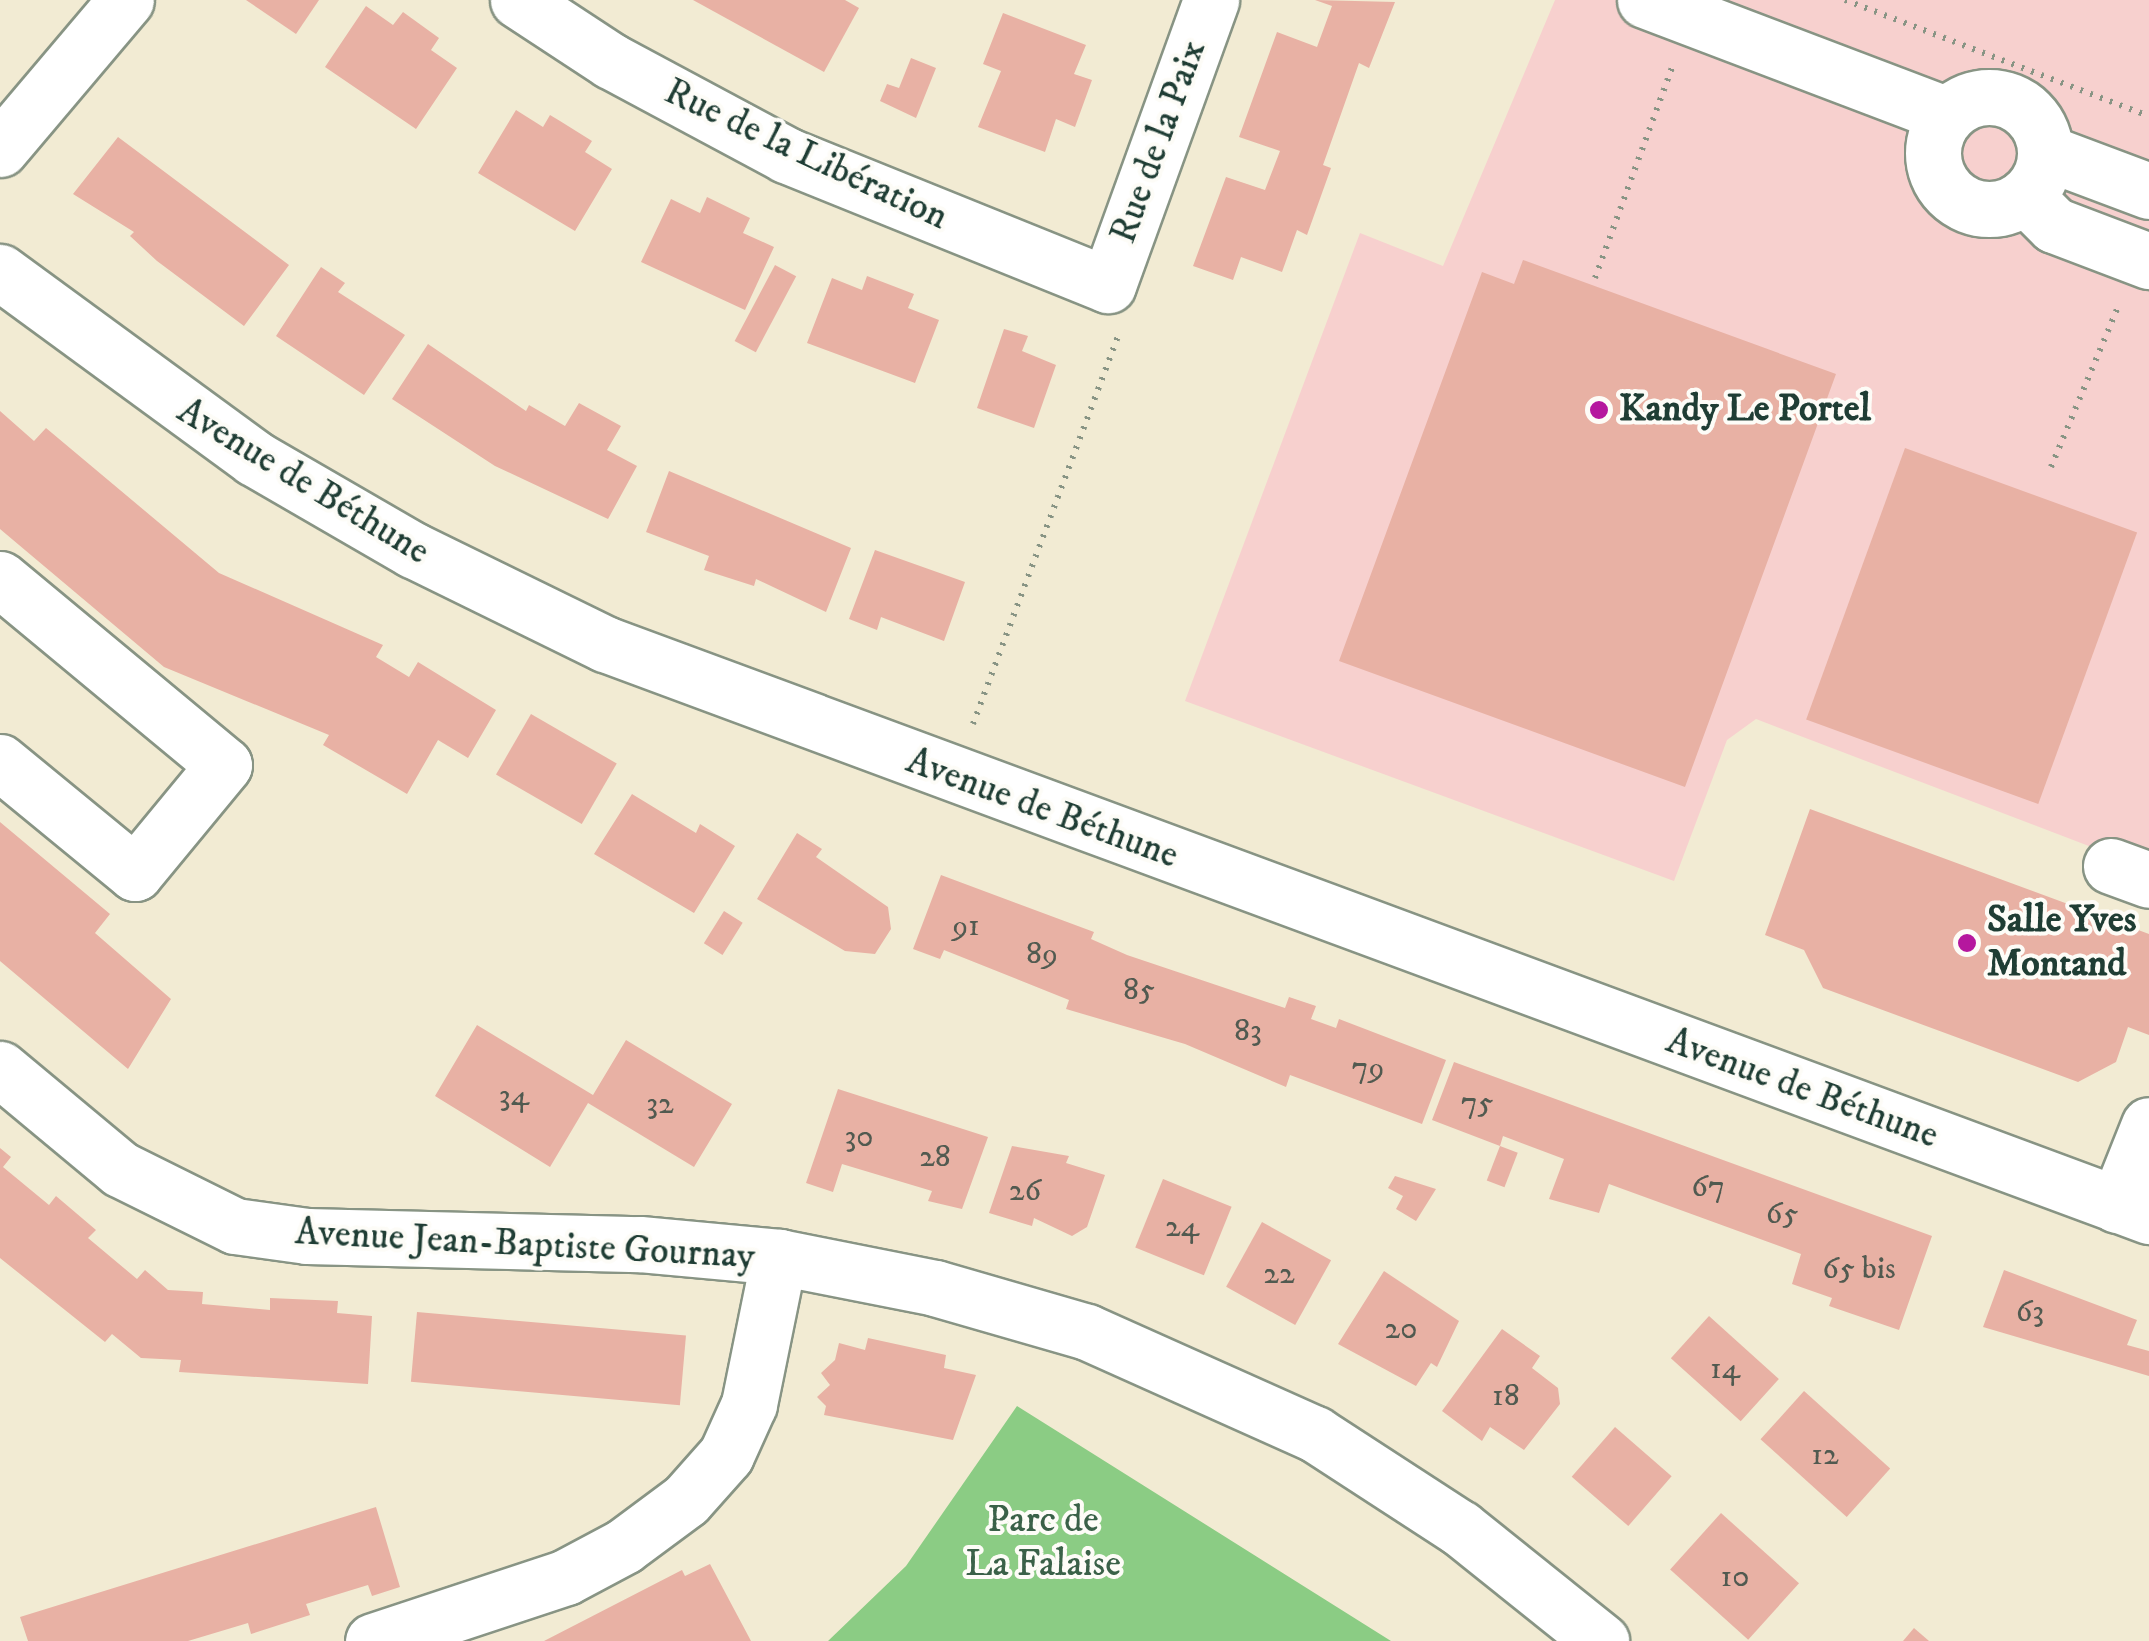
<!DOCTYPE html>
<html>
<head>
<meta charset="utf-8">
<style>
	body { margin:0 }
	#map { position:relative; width:2149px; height:1641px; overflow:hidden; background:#f2ebd3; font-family:"IM FELL DW Pica",serif }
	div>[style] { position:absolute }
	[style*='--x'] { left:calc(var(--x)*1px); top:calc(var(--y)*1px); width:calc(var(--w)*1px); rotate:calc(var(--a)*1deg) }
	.built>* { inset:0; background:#f7d0ce }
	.green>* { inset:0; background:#8bcc84 }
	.building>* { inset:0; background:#e8b1a4; transform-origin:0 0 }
	.path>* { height:6px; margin-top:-3px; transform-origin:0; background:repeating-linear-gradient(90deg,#889484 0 2.5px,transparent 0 10.5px) }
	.roads { filter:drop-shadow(2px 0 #889484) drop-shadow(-2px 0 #889484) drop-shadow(0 2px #889484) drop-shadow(0 -2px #889484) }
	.minor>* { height:55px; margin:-27.5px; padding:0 27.5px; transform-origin:27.5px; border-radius:27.5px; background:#fff }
	.minor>.ring { margin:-27.5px; padding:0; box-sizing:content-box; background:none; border:55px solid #fff; border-radius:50% }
	.dots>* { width:28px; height:28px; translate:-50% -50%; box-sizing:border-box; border:5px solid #fdfcf7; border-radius:50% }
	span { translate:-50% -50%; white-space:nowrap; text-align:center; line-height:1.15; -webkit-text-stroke:8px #fdfcf7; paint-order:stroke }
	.number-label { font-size:32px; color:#515a50 }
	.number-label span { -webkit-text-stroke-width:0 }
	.street-label { font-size:38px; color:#1f3d34 }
	.poi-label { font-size:38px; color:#1f3d34; font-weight:700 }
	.left { translate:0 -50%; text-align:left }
	.park-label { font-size:38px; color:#3a6148 }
</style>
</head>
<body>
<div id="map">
	<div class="built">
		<i style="clip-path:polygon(1555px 0,2149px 0,2149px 869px,1756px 719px,1727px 740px,1674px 881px,1185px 701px,1360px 233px,1443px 266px)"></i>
	</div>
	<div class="green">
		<i style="clip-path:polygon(1017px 1406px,1391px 1641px,828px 1641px,906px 1566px)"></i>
	</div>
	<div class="building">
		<i style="clip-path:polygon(246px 0,319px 0,296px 34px)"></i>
		<i style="clip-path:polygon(693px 0,845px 0,859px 8px,824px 72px)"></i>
		<i style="clip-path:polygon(1315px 0,1395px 2px,1369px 68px,1359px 63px,1323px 165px,1331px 168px,1307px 235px,1297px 230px,1282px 272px,1241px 257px,1233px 280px,1193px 266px,1226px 177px,1265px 190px,1280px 151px,1239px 137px,1277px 32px,1317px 47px,1332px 6px)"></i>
		<i style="clip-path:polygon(366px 6px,393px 25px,403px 12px,439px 38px,431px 50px,457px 68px,416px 129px,325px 67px)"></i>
		<i style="clip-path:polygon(1003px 13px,1086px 45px,1074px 74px,1092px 80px,1075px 127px,1056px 119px,1045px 152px,978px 127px,1001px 71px,983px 64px)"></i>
		<i style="clip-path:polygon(911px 58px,936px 68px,916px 118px,880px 101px,887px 84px,899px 88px)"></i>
		<i style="clip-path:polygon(516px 110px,543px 127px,550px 115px,560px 121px,592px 141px,585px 152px,612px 169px,575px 231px,478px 173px)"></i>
		<i style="clip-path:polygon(118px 137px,289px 265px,244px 326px,157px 261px,130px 236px,134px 232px,73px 194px)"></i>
		<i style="clip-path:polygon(707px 197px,750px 218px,743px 233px,774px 247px,745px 310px,641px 262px,671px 199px,700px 213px)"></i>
		<i style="clip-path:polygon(1523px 260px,1836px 374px,1685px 787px,1339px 661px,1482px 272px,1514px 284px)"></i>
		<i style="left:775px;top:265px;width:24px;height:86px;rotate:28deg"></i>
		<i style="clip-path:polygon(321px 267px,345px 283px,338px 292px,405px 335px,364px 395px,276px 336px)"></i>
		<i style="clip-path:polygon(867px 276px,914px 294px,908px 308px,939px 320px,915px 383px,807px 343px,832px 278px,862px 290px)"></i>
		<i style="clip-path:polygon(1004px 329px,1028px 336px,1022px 351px,1056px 365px,1034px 428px,977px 408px)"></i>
		<i style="clip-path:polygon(428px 344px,526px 411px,529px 405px,565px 426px,579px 403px,621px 426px,607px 450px,637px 466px,608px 519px,495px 466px,392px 399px)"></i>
		<i style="clip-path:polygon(0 411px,34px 441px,46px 428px,219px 573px,383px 645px,376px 657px,409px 677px,418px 662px,496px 710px,468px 758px,438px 740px,407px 794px,323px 745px,329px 735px,164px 667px,0 529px)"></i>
		<i style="left:1905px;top:448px;width:247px;height:289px;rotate:20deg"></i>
		<i style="clip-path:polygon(669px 471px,851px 548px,826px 612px,756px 579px,754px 586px,704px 570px,709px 556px,646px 532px)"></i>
		<i style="clip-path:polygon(875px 550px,965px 582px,944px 641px,881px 617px,877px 630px,849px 619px)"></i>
		<i style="left:531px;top:714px;width:99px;height:70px;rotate:30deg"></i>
		<i style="clip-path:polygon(632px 794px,696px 833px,700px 824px,735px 846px,694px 913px,594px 854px)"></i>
		<i style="clip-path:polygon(1810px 809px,2149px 934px,2149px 1035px,2128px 1027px,2116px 1062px,2078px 1082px,1823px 988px,1804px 950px,1765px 935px)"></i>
		<i style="clip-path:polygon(0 822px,110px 914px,95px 933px,171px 999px,128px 1069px,0 961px)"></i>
		<i style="clip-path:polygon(797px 833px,822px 849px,816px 857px,888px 907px,891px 929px,875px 954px,845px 951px,757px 899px)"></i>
		<i style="clip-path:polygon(941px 875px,1094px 932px,1091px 939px,1127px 955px,1285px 1008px,1289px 997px,1316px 1006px,1311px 1019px,1336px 1028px,1339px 1019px,1446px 1060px,1422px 1124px,1290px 1075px,1286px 1087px,1185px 1044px,1066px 1009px,1069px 1000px,944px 950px,940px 959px,913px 949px)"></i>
		<i style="left:724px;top:911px;width:22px;height:38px;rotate:32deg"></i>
		<i style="clip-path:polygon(477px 1025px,593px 1095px,626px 1040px,732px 1104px,694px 1167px,588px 1103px,550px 1167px,435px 1096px)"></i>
		<i style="clip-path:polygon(1454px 1062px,1932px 1236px,1899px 1330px,1829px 1306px,1832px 1298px,1792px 1284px,1801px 1254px,1609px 1184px,1599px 1213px,1549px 1199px,1564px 1159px,1503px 1136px,1500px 1146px,1432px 1120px)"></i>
		<i style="clip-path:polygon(838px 1089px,988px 1137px,962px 1209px,928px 1201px,932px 1191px,842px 1164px,833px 1192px,806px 1183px)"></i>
		<i style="clip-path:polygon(1012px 1146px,1069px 1156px,1066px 1163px,1105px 1175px,1087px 1227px,1072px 1236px,1034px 1218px,1032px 1226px,989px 1213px)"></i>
		<i style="left:1500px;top:1146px;width:19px;height:37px;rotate:21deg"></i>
		<i style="clip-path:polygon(0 1148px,11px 1157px,3px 1167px,49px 1205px,56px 1196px,96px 1230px,88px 1238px,137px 1279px,145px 1270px,168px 1290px,203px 1292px,202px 1304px,270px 1310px,270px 1298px,338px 1301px,337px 1313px,372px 1316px,368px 1384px,179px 1372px,181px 1360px,141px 1358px,112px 1334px,105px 1342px,0 1258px)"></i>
		<i style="clip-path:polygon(1395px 1176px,1436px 1189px,1416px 1221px,1396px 1209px,1403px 1196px,1388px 1188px)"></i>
		<i style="left:1163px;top:1179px;width:74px;height:74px;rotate:22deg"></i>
		<i style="left:1262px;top:1222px;width:79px;height:74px;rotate:29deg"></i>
		<i style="clip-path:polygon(2004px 1270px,2137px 1320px,2127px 1345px,2149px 1351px,2149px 1376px,1983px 1327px)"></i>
		<i style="clip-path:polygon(1384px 1271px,1459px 1321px,1437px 1367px,1431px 1363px,1416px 1386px,1338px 1344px)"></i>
		<i style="left:417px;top:1312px;width:270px;height:70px;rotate:5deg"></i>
		<i style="left:1709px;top:1316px;width:94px;height:57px;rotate:42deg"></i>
		<i style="clip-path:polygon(1502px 1329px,1540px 1356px,1532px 1368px,1558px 1388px,1560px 1404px,1524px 1450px,1490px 1427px,1482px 1441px,1442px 1411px)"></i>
		<i style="clip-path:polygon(868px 1338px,946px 1355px,944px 1368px,976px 1375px,953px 1440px,824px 1415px,826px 1406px,817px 1397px,830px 1385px,821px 1373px,835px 1360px,839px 1343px,865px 1350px)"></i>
		<i style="left:1804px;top:1391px;width:116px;height:65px;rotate:42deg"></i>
		<i style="left:1615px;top:1427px;width:75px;height:66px;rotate:41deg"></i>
		<i style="clip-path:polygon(376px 1507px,400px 1587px,372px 1596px,368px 1585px,306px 1604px,310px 1615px,251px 1634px,248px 1623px,188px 1641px,28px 1641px,20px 1617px)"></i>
		<i style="left:1721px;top:1513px;width:105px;height:76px;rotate:42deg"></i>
		<i style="clip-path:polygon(710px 1564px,751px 1641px,544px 1641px,682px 1570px,685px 1576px)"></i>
		<i style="clip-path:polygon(1914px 1628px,1929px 1641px,1903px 1641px)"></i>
	</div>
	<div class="path">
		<i style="--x:1845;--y:0;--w:325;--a:20.9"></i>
		<i style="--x:1595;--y:278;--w:224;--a:-69.9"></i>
		<i style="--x:2051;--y:467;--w:173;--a:-67.3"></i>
		<i style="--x:973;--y:724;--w:413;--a:-69.5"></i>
	</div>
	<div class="roads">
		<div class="minor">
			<i style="--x:518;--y:0;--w:111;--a:33.3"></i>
			<i style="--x:611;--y:61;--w:199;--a:28.2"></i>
			<i style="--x:786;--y:155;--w:347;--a:22"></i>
			<i style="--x:1108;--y:285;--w:303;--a:-70.1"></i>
			<i style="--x:1645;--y:0;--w:323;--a:20.8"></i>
			<i class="ring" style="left:1933px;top:97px;width:57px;height:57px"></i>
			<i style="--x:0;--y:149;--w:195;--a:-49.8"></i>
			<i style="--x:2045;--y:152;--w:111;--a:20.6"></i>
			<i style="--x:2025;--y:196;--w:41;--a:45"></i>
			<i style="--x:2054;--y:225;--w:102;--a:20.8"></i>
			<i style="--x:0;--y:272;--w:315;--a:36.2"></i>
			<i style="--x:254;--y:458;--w:184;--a:30.1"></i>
			<i style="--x:413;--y:550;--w:214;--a:26.1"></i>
			<i style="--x:605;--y:644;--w:1647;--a:20.33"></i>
			<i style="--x:0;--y:579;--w:291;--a:39.7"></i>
			<i style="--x:224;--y:765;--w:140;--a:129.5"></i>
			<i style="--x:135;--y:873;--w:175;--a:-140.6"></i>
			<i style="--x:2111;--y:866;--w:40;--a:20.2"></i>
			<i style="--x:0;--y:1069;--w:156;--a:39.8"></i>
			<i style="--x:120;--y:1169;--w:128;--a:26.4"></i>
			<i style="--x:235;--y:1226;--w:73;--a:7.9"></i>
			<i style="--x:307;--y:1236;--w:333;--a:1.4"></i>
			<i style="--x:640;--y:1244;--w:140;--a:5.3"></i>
			<i style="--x:779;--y:1257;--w:159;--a:11.2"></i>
			<i style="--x:935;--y:1288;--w:158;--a:16.1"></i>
			<i style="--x:1087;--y:1332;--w:250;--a:24.1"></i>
			<i style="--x:1315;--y:1434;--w:173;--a:33"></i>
			<i style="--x:1460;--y:1528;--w:181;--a:38.7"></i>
			<i style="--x:2117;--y:1205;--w:86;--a:-68.2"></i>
			<i style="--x:373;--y:1641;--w:203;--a:-18.3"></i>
			<i style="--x:566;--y:1577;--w:66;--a:-28.1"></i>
			<i style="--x:624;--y:1546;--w:77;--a:-36.6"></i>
			<i style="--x:686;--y:1500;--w:60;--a:-48.4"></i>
			<i style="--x:726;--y:1455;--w:56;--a:-65.7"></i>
			<i style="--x:749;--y:1404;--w:150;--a:-78.5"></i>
		</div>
	</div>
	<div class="dots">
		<i style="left:1599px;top:410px;background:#b5179e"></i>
		<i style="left:1967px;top:943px;background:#b5179e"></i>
	</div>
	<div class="number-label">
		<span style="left:966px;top:926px">91</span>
		<span style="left:1042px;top:954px">89</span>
		<span style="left:1139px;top:990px">85</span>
		<span style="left:1248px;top:1031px">83</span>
		<span style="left:1368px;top:1068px">79</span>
		<span style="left:514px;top:1096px">34</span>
		<span style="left:1477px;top:1103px">75</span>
		<span style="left:660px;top:1104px">32</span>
		<span style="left:859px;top:1137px">30</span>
		<span style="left:935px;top:1157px">28</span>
		<span style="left:1708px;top:1187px">67</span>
		<span style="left:1025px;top:1191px">26</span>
		<span style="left:1782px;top:1214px">65</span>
		<span style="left:1182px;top:1227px">24</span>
		<span style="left:1859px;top:1269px">65 bis</span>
		<span style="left:1279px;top:1274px">22</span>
		<span style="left:2030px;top:1312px">63</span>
		<span style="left:1401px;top:1329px">20</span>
		<span style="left:1725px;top:1369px">14</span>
		<span style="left:1506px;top:1396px">18</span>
		<span style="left:1825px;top:1455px">12</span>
		<span style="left:1735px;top:1577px">10</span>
	</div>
	<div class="street-label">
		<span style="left:1159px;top:142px;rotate:-70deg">Rue de la Paix</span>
		<span style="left:806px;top:155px;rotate:25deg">Rue de la Libération</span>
		<span style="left:303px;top:482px;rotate:31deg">Avenue de Béthune</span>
		<span style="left:1042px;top:809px;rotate:20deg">Avenue de Béthune</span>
		<span style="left:1802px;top:1089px;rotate:20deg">Avenue de Béthune</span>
		<span style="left:525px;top:1245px;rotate:3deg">Avenue Jean-Baptiste Gournay</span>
	</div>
	<div class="poi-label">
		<span class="left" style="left:1619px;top:410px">Kandy Le Portel</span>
		<span class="left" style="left:1987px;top:943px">Salle Yves<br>Montand</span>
	</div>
	<div class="park-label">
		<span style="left:1043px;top:1543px">Parc de<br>La Falaise</span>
	</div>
</div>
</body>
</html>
